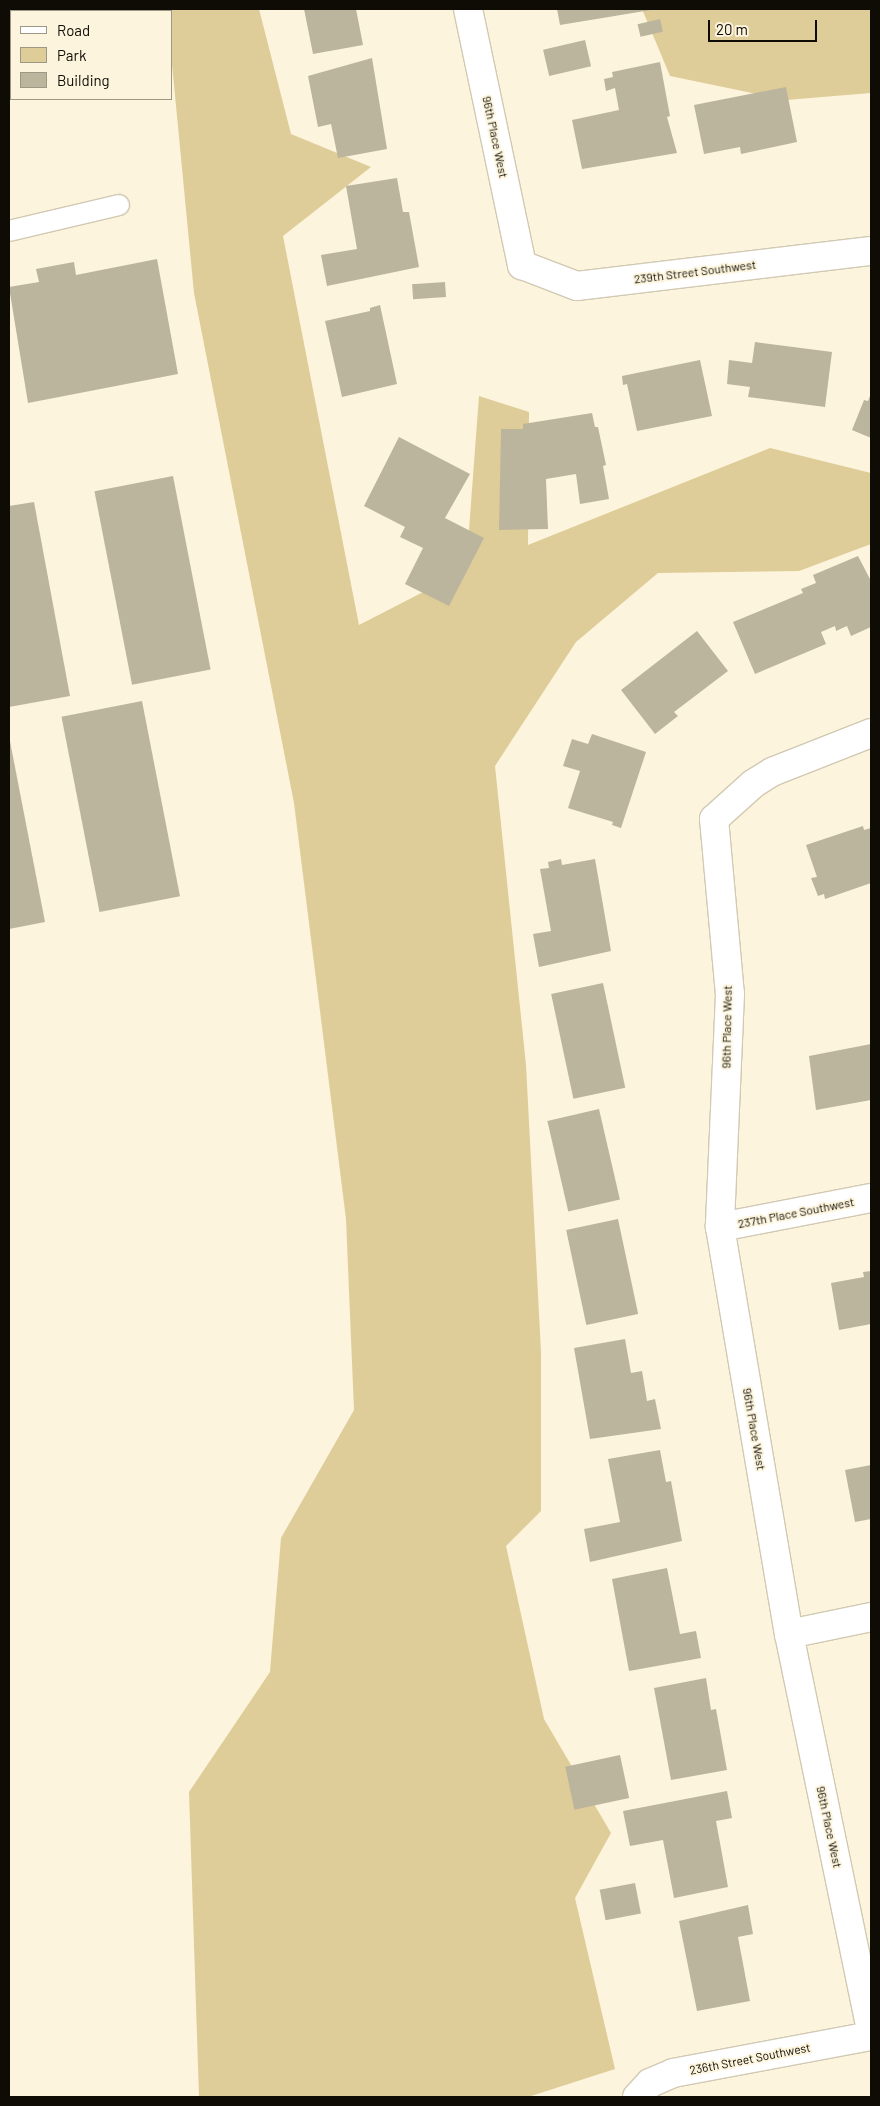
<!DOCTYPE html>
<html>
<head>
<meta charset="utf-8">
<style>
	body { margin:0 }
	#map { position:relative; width:880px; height:2106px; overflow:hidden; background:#fcf4dc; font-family:Barlow,sans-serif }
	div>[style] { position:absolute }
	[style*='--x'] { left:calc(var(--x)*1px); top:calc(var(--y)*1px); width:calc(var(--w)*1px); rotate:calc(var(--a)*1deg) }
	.green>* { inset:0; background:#dfcd99 }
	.building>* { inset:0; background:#bcb59e; transform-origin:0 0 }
	.roads { filter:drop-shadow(1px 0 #d1c9b3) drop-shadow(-1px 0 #d1c9b3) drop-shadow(0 1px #d1c9b3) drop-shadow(0 -1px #d1c9b3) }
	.service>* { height:20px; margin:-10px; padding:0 10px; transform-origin:10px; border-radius:10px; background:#fff }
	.minor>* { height:28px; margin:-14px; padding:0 14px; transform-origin:14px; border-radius:14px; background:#fff }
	span { translate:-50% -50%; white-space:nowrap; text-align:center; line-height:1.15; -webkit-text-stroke:4px #fcf4dc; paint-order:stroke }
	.street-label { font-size:12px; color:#0f0c05 }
	.frame { position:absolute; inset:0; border:10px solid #0f0c05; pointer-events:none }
	.legend { position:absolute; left:10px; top:10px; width:162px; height:90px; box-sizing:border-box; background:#fcf4dc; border:1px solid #9d9786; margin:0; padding:6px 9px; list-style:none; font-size:15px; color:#0f0c05 }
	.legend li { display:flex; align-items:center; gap:10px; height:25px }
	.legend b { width:25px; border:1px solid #9d9786 }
	.scale { position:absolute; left:708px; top:20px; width:109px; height:22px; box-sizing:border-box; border:2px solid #0f0c05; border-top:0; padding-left:6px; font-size:15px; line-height:18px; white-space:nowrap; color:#0f0c05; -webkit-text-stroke:4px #fcf4dc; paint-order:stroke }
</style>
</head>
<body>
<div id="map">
	<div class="green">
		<i style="clip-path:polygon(167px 9px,259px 9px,291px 134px,371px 167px,283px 236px,359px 625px,466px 570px,479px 396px,529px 412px,528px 545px,770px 448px,871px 473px,871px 544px,799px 571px,658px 573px,576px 642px,495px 766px,526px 1065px,541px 1352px,541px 1511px,506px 1546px,544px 1719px,611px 1833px,575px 1898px,615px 2069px,528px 2097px,199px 2097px,189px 1792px,270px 1672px,281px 1538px,354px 1410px,346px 1219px,294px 803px,194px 293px,171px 54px,171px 11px)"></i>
		<i style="clip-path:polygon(642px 9px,871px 9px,871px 93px,786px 100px,670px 76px)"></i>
	</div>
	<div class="building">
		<i style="clip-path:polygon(304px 9px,356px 9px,363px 45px,313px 54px)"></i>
		<i style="clip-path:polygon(557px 9px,651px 9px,651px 10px,560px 25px)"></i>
		<i style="left:660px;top:19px;width:13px;height:23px;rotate:77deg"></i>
		<i style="left:585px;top:40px;width:27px;height:43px;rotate:77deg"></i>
		<i style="clip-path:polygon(372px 58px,387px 149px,338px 158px,331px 124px,318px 127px,308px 76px)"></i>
		<i style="clip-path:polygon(660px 62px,670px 116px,667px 117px,677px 153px,582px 169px,572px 120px,619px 110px,615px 88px,606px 91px,604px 79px,613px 77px,612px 72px)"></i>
		<i style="clip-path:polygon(786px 87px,797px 142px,741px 154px,740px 147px,704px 154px,694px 105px)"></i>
		<i style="clip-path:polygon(397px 178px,403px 212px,409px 212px,419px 267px,327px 286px,321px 255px,357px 249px,346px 186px)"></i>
		<i style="clip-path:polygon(157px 259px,178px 374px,28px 403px,9px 287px,39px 282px,36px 269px,74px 262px,76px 275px)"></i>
		<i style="left:445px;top:282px;width:15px;height:33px;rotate:86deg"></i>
		<i style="clip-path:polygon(380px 305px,397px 384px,342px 397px,325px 321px,370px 311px,370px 308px)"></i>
		<i style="clip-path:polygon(755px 342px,832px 352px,825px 407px,748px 397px,750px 387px,727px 384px,729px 360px,752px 363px)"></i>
		<i style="clip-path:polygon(700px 360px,712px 416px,637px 431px,627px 384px,623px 385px,622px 376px)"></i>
		<i style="clip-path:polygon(871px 393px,871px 438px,852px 430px,864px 400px,868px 401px)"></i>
		<i style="clip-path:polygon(592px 413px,595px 427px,598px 427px,606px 465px,603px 466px,609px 499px,580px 504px,576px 474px,546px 479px,548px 529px,499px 530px,501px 429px,523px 429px,523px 424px)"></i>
		<i style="clip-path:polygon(399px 437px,470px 474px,445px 518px,484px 538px,449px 606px,405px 584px,423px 548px,400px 537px,405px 527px,364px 506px)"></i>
		<i style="left:173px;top:476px;width:197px;height:80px;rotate:79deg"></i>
		<i style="clip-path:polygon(34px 502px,70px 696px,9px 707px,9px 506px)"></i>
		<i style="clip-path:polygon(858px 556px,871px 581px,871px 627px,851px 636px,847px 626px,836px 631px,835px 626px,821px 632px,826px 644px,755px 674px,733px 622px,803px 593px,801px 589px,816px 583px,813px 575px)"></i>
		<i style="clip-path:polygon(697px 631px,728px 671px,674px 712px,678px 716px,655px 734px,621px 690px)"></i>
		<i style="left:142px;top:701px;width:199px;height:82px;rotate:79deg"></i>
		<i style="clip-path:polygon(592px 734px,646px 752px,621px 828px,612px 825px,613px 822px,568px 808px,580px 771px,563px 766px,572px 739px,588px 744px)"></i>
		<i style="clip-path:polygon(9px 736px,45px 922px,9px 929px)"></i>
		<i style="clip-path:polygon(863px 826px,864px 830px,871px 828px,871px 883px,825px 899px,824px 894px,818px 896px,811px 878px,817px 877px,806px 845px)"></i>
		<i style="clip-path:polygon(561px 859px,562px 865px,595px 859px,611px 951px,539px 967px,533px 934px,551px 931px,540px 869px,549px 868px,548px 862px)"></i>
		<i style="left:603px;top:983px;width:107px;height:53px;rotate:78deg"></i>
		<i style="clip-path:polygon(871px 1044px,871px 1100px,816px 1110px,809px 1056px)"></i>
		<i style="left:599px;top:1109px;width:93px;height:53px;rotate:77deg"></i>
		<i style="left:618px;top:1219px;width:97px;height:53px;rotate:78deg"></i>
		<i style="clip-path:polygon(871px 1271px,871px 1324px,839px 1330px,831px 1283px,864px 1277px,863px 1272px)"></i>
		<i style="clip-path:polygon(625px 1339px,631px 1373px,642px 1371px,647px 1401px,655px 1399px,661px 1429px,590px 1439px,574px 1348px)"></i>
		<i style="clip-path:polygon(660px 1450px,666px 1482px,671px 1481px,682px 1541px,590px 1562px,584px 1529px,620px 1522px,608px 1459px)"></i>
		<i style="clip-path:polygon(871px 1465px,871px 1519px,855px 1522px,845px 1470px)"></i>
		<i style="clip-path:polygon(667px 1568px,680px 1634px,696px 1631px,701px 1658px,629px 1671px,612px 1579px)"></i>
		<i style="clip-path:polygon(706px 1678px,711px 1710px,716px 1709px,727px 1770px,671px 1780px,654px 1688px)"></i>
		<i style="left:620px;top:1755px;width:44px;height:56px;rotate:78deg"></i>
		<i style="clip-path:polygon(727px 1791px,732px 1818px,716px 1821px,728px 1887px,674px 1898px,663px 1840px,630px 1846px,623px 1811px)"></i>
		<i style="left:635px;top:1883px;width:31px;height:36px;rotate:79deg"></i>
		<i style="clip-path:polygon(748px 1905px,753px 1934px,738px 1937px,750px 2001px,697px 2011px,679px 1921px)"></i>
	</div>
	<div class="roads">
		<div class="service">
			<i style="--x:9;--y:231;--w:113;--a:-13.3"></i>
		</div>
		<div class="minor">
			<i style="--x:468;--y:9;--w:262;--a:78.1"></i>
			<i style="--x:522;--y:265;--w:59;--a:20.9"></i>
			<i style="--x:577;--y:286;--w:296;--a:-6.8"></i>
			<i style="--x:871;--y:733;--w:106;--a:158.5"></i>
			<i style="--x:772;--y:772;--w:22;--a:148"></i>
			<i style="--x:753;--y:784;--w:52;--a:138.1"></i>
			<i style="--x:714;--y:819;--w:176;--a:84.8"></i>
			<i style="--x:730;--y:994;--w:233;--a:92.5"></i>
			<i style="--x:720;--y:1227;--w:413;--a:80.4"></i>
			<i style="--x:789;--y:1634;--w:405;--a:78.3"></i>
			<i style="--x:720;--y:1227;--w:154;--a:-10.9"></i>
			<i style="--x:789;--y:1634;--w:84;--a:-11.7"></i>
			<i style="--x:637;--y:2097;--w:19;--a:-47"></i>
			<i style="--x:650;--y:2083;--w:25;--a:-23"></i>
			<i style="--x:673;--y:2073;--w:201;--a:-10.6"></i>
		</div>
	</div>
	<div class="street-label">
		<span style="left:495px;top:137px;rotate:78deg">96th Place West</span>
		<span style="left:695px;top:272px;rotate:-7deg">239th Street Southwest</span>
		<span style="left:727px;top:1027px;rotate:-89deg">96th Place West</span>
		<span style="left:796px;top:1213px;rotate:-11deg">237th Place Southwest</span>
		<span style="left:754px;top:1429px;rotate:80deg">96th Place West</span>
		<span style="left:829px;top:1827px;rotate:78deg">96th Place West</span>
		<span style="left:750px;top:2059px;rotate:-11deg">236th Street Southwest</span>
	</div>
	<div class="frame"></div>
	<ul class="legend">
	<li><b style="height:6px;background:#fff"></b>Road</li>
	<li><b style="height:14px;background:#dfcd99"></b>Park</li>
	<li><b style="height:14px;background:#bcb59e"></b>Building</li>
	</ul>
	<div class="scale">20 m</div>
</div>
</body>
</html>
